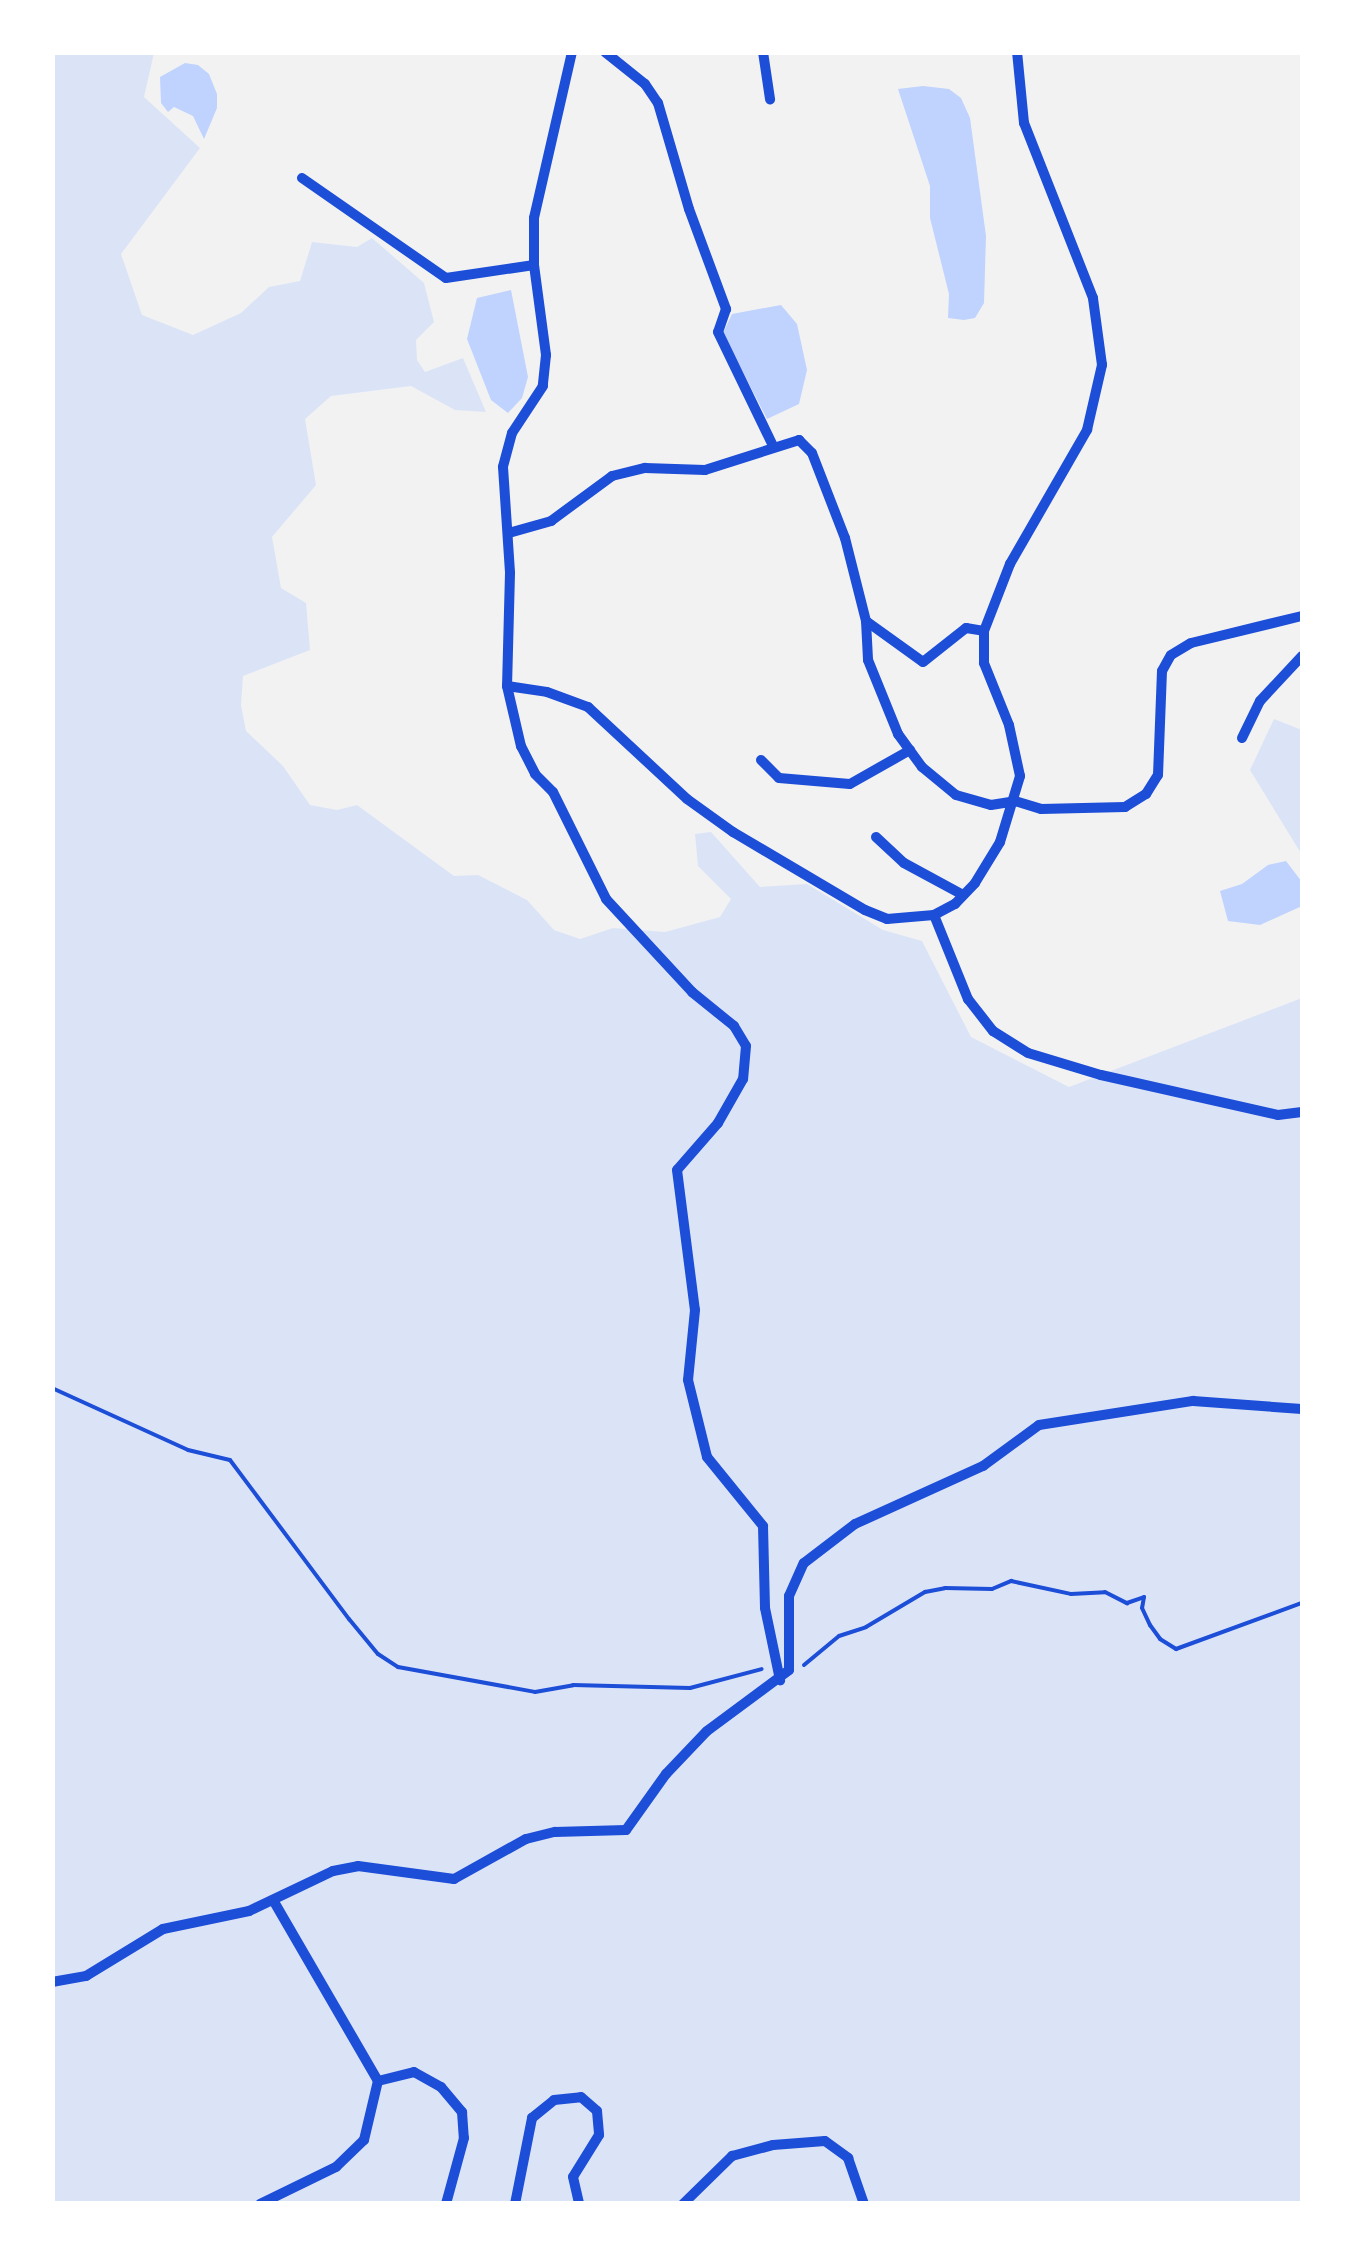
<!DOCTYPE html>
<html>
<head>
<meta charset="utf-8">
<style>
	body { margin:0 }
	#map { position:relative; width:1355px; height:2256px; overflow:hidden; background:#f2f2f2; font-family:"Zilla Slab",serif }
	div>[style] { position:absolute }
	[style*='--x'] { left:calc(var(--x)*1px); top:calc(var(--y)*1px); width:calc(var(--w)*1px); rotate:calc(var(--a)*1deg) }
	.green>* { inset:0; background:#dbe4f7 }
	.water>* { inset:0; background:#bfd3fe }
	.path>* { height:4px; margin:-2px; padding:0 2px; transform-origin:2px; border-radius:2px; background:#1d4ed8 }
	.minor>* { height:10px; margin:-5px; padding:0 5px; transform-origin:5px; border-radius:5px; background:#1d4ed8 }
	span { translate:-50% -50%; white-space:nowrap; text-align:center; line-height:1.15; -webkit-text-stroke:10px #fff; paint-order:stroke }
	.frame { position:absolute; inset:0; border:55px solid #fff; pointer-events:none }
</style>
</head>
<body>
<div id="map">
	<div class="green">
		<i style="clip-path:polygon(52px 53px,154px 53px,144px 97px,200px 148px,121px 254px,142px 315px,193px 335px,241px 313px,269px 287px,300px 281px,312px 242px,357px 247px,372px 238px,424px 283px,434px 322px,416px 340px,417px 360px,425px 372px,463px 358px,486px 412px,455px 410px,411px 386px,331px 396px,305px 419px,316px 485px,272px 537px,281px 588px,306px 603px,310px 650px,243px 676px,241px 705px,246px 731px,283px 766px,310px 805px,337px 810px,357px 805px,454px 876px,478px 875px,527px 900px,554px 930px,580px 939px,613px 928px,665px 932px,720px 917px,731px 899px,698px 866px,695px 834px,711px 832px,760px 887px,807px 884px,883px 930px,922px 941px,971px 1037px,1069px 1087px,1302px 998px,1302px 2203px,53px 2203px)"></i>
		<i style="clip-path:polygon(1274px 719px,1302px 730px,1302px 855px,1250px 770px)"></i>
	</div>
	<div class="water">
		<i style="clip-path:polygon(185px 63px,198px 65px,209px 74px,217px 94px,217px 108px,204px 139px,193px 116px,174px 107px,168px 112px,161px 103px,160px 77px)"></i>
		<i style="clip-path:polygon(923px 86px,949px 89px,961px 98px,970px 118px,986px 236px,984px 303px,975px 318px,964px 320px,948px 318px,949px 294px,930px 218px,930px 186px,898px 89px)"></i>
		<i style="clip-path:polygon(511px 290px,528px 377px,522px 398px,508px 413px,491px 400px,467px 339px,477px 298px)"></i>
		<i style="clip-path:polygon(781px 305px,797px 324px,807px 370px,799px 404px,767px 419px,723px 333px,732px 314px)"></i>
		<i style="clip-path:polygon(1286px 861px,1302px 882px,1302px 906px,1260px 925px,1228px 921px,1220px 891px,1242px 884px,1268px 865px)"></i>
	</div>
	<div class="path">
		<i style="--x:52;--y:1388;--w:149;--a:24.5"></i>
		<i style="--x:188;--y:1450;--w:43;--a:13.4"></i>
		<i style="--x:230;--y:1460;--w:199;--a:53.2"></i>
		<i style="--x:349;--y:1619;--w:45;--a:50.4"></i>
		<i style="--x:378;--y:1654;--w:24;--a:33"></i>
		<i style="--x:398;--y:1667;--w:139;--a:10.3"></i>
		<i style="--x:535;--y:1692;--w:39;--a:-10"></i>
		<i style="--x:573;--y:1685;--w:117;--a:1.5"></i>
		<i style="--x:690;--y:1688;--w:74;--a:-14.8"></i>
		<i style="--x:804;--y:1665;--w:45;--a:-39.6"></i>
		<i style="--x:839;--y:1636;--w:28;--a:-18"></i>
		<i style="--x:866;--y:1627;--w:69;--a:-30.7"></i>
		<i style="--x:925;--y:1592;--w:20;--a:-11"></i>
		<i style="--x:945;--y:1588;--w:47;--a:1.2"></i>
		<i style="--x:992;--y:1589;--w:21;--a:-23"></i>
		<i style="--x:1011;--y:1581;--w:61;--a:12.2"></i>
		<i style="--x:1071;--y:1594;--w:34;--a:-3"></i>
		<i style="--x:1105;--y:1592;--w:25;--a:27"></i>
		<i style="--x:1127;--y:1603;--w:18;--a:-19"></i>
		<i style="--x:1144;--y:1597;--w:11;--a:100"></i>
		<i style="--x:1142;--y:1608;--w:19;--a:65"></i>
		<i style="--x:1150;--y:1625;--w:17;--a:54"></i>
		<i style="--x:1160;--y:1639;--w:19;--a:32"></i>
		<i style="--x:1176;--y:1649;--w:134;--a:-20.1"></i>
	</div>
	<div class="minor">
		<i style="--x:572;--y:52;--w:170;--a:102.9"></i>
		<i style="--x:534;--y:218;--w:47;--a:90"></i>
		<i style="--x:534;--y:265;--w:91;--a:82.4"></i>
		<i style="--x:546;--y:355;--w:31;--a:96"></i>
		<i style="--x:543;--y:386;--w:56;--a:123.4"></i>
		<i style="--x:512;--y:433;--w:35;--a:105"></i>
		<i style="--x:503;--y:467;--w:106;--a:86.2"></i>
		<i style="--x:510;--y:573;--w:113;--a:91.5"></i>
		<i style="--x:507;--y:686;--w:62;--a:76.9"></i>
		<i style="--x:521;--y:746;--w:31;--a:63"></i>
		<i style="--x:535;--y:774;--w:25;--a:45"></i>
		<i style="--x:553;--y:792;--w:119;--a:63.6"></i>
		<i style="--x:606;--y:899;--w:127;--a:47.2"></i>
		<i style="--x:692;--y:992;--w:54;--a:39"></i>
		<i style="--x:734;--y:1026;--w:23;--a:59"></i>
		<i style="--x:746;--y:1046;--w:33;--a:95"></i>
		<i style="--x:743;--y:1079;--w:51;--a:119.6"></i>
		<i style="--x:718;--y:1123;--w:62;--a:131.1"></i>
		<i style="--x:677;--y:1170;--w:141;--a:82.7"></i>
		<i style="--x:695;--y:1310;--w:70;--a:95.7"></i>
		<i style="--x:688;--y:1380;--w:79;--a:76.1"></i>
		<i style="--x:707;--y:1457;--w:89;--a:50.9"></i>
		<i style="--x:763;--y:1526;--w:82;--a:88.6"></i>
		<i style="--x:765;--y:1608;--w:74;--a:78.2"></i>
		<i style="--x:605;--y:52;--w:51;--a:38.7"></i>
		<i style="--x:645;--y:84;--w:23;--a:56"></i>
		<i style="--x:658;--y:103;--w:110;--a:73.7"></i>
		<i style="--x:689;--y:209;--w:107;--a:69.7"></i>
		<i style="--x:726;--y:309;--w:24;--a:109"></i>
		<i style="--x:718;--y:332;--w:127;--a:64.2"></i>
		<i style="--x:763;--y:52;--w:48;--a:81.5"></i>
		<i style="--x:302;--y:178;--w:175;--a:34.8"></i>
		<i style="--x:446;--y:278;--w:89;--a:-8.4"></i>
		<i style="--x:509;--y:533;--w:44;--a:-15.9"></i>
		<i style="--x:551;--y:521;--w:76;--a:-36.4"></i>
		<i style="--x:612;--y:476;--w:34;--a:-14"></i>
		<i style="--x:645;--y:468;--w:60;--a:1.9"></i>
		<i style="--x:705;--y:470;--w:99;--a:-17.7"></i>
		<i style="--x:799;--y:440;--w:18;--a:45"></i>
		<i style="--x:812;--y:453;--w:91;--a:68.8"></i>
		<i style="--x:845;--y:538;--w:86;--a:75.8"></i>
		<i style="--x:866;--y:621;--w:39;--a:87"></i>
		<i style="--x:868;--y:660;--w:80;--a:67.9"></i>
		<i style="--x:898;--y:734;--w:41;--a:54"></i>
		<i style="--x:922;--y:767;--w:44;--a:39.5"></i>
		<i style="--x:956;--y:795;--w:36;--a:16"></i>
		<i style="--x:991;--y:805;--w:24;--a:-9"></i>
		<i style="--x:1015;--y:801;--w:27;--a:17"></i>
		<i style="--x:1041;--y:809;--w:84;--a:-1.4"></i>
		<i style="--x:1125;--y:807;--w:25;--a:-32"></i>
		<i style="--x:1146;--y:794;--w:22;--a:-58"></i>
		<i style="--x:1158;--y:775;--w:104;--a:-87.8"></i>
		<i style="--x:1162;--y:671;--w:18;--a:-61"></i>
		<i style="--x:1171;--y:655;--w:23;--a:-31"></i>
		<i style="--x:1191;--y:643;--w:114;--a:-13.7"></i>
		<i style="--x:866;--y:621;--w:70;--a:35.7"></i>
		<i style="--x:923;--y:662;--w:55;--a:-38.3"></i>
		<i style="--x:966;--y:628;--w:18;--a:9"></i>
		<i style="--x:507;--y:686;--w:40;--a:8.5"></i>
		<i style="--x:547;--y:692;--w:44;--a:20.1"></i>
		<i style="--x:588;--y:707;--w:135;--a:42.9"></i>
		<i style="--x:687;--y:799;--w:57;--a:35.7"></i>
		<i style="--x:733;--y:832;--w:153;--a:30.6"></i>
		<i style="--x:865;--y:910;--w:24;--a:22"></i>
		<i style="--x:887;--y:919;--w:47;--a:-4.9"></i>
		<i style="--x:934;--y:915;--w:24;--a:-28"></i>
		<i style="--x:955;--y:904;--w:29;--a:-46"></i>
		<i style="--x:975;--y:883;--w:48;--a:-58.6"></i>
		<i style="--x:1000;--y:842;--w:69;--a:-73.1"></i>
		<i style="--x:1020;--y:776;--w:52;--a:-102.2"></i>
		<i style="--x:1009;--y:725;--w:67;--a:-112"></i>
		<i style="--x:984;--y:663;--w:32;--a:-90"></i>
		<i style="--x:984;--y:631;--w:72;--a:-68.8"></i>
		<i style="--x:1010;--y:564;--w:155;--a:-60.1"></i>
		<i style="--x:1087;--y:430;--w:67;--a:-77"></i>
		<i style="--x:1102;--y:365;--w:68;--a:-97.7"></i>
		<i style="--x:1093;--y:298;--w:188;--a:-111.5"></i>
		<i style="--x:1024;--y:123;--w:71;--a:-95.6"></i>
		<i style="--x:1242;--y:738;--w:41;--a:-64.1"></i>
		<i style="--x:1260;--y:701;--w:62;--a:-47"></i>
		<i style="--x:761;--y:760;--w:25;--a:45"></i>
		<i style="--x:779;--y:778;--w:71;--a:4.8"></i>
		<i style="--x:850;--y:784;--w:69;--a:-29.5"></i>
		<i style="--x:876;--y:837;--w:38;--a:43"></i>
		<i style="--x:904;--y:863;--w:67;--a:28.5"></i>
		<i style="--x:934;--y:915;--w:91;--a:68"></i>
		<i style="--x:968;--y:999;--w:41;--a:52"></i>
		<i style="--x:993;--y:1031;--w:41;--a:32.2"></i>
		<i style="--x:1028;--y:1053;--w:76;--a:16.8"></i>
		<i style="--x:1101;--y:1075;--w:181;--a:12.7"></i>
		<i style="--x:1278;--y:1115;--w:24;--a:-7"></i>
		<i style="--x:52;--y:1982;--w:35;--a:-10"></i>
		<i style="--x:86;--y:1976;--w:90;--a:-31.4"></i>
		<i style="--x:163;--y:1929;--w:88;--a:-11.8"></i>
		<i style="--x:249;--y:1911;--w:93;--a:-25.5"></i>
		<i style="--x:333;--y:1871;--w:25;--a:-11"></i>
		<i style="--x:358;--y:1866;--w:97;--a:7.7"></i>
		<i style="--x:454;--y:1879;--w:82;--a:-29.1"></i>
		<i style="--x:526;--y:1839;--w:30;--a:-14"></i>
		<i style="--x:555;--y:1832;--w:71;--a:-1.6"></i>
		<i style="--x:626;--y:1830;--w:69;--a:-54.5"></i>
		<i style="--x:666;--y:1774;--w:59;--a:-46.4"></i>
		<i style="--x:707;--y:1731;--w:102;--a:-36.6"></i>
		<i style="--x:789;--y:1670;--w:74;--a:-90"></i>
		<i style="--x:789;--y:1596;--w:36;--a:-66"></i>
		<i style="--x:804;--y:1563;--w:64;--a:-37.4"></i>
		<i style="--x:855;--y:1524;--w:141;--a:-24.4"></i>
		<i style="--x:983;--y:1466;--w:69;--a:-36.2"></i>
		<i style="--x:1039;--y:1425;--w:156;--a:-8.9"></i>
		<i style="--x:1193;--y:1401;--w:109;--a:4.2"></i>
		<i style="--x:378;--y:2081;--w:37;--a:-14"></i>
		<i style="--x:414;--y:2072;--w:31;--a:29"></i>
		<i style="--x:441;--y:2087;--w:33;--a:50"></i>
		<i style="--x:462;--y:2112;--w:26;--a:86"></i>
		<i style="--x:464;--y:2138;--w:68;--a:105.3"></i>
		<i style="--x:260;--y:2204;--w:85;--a:-26"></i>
		<i style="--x:336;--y:2167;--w:39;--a:-44"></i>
		<i style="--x:364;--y:2140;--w:61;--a:-76.7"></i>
		<i style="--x:378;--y:2081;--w:209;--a:-120.1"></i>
		<i style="--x:515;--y:2204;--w:88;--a:-78.8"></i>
		<i style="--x:532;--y:2118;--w:28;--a:-39"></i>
		<i style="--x:554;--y:2100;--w:27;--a:-6"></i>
		<i style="--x:581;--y:2097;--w:21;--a:41"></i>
		<i style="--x:597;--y:2111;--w:24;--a:85"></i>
		<i style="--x:599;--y:2135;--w:49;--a:121.8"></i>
		<i style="--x:573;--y:2177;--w:28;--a:77"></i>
		<i style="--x:683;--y:2204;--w:69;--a:-44.4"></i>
		<i style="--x:732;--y:2156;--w:42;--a:-15"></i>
		<i style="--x:773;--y:2145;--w:52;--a:-4.4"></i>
		<i style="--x:825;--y:2141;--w:29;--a:36"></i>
		<i style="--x:848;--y:2158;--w:49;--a:70.8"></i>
	</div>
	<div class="frame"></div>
</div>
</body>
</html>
